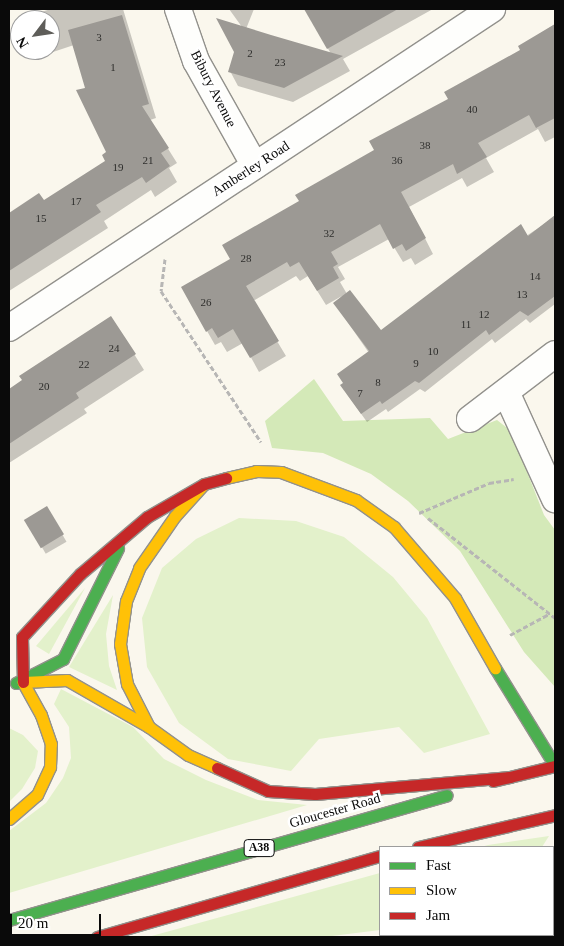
<!DOCTYPE html>
<html>
<head>
<meta charset="utf-8">
<style>
	body { margin:0 }
	#map { position:relative; width:564px; height:946px; overflow:hidden; background:#faf7ed; font-family:"Times New Roman",serif }
	div>[style] { position:absolute }
	[style*='--x'] { left:calc(var(--x)*1px); top:calc(var(--y)*1px); width:calc(var(--w)*1px); rotate:calc(var(--a)*1deg) }
	.green>* { inset:0; background:#e3f1cb }
	.forest>* { inset:0; background:#d4e9b8 }
	.shadow>* { inset:0; background:#0003; transform-origin:0 0 }
	.building>* { inset:0; background:#9c9994; transform-origin:0 0 }
	.path>* { height:3px; margin-top:-1.5px; transform-origin:0; background:repeating-linear-gradient(90deg,#b7b6b5 0 5px,transparent 0 7.5px) }
	.roads { filter:drop-shadow(1px 0 #92918c) drop-shadow(-1px 0 #92918c) drop-shadow(0 1px #92918c) drop-shadow(0 -1px #92918c) }
	.street>* { height:26px; margin:-13px; padding:0 13px; transform-origin:13px; border-radius:13px; background:#fefefc }
	.fast>* { height:11px; margin:-5.5px; padding:0 5.5px; transform-origin:5.5px; border-radius:5.5px; background:#4caf50 }
	.slow>* { height:11px; margin:-5.5px; padding:0 5.5px; transform-origin:5.5px; border-radius:5.5px; background:#ffc107 }
	.jam>* { height:11px; margin:-5.5px; padding:0 5.5px; transform-origin:5.5px; border-radius:5.5px; background:#c62828 }
	span { translate:-50% -50%; white-space:nowrap; text-align:center; line-height:1.15; -webkit-text-stroke:5px #fff; paint-order:stroke }
	.number-label { font-size:11px; color:#2e2e2c }
	.number-label span { -webkit-text-stroke-width:0 }
	.shield-label span { padding:1px 4px; background:#fff; border:1px solid; border-radius:4px; -webkit-text-stroke-width:0 }
	.shield-label { font-size:12px; color:#0a0a0a; font-weight:700 }
	.street-label { font-size:14px; color:#0a0a0a }
	.frame { position:absolute; inset:0; border:10px solid #0a0a0a; pointer-events:none }
	.legend { position:absolute; left:379px; top:846px; width:175px; height:90px; box-sizing:border-box; background:#fff; border:1px solid #9d9d9d; margin:0; padding:6px 9px; list-style:none; font-size:15px; color:#0a0a0a }
	.legend li { display:flex; align-items:center; gap:10px; height:25px }
	.legend b { width:25px; border:1px solid #9d9d9d }
	.north { position:absolute; left:10px; top:10px; width:50px; height:50px; box-sizing:border-box; background:#fff; border:1px solid #9d9d9d; border-radius:50%; rotate:239deg; font-size:14px; font-weight:700; line-height:20px; text-align:center; color:#0a0a0a }
	.north::after { content:''; display:block; margin:auto; width:18px; height:22px; background:#5e5d59; clip-path:polygon(50% 0,100% 100%,50% 72%,0 100%) }
	.scale { position:absolute; left:10px; top:914px; width:91px; height:22px; box-sizing:border-box; border:2px solid #0a0a0a; border-top:0; padding-left:6px; font-size:15px; line-height:18px; white-space:nowrap; color:#0a0a0a; -webkit-text-stroke:4px #fff; paint-order:stroke }
</style>
</head>
<body>
<div id="map">
	<div class="green">
		<i style="clip-path:polygon(239px 518px,296px 521px,344px 537px,393px 577px,427px 618px,490px 734px,424px 753px,399px 727px,319px 739px,291px 771px,228px 759px,179px 723px,147px 667px,142px 618px,162px 568px,196px 539px)"></i>
		<i style="clip-path:polygon(85px 588px,49px 654px,36px 646px)"></i>
		<i style="clip-path:polygon(113px 595px,106px 634px,109px 666px,117px 690px,69px 667px)"></i>
		<i style="clip-path:polygon(61px 689px,133px 727px,164px 759px,206px 780px,258px 800px,307px 805px,9px 893px,9px 831px,46px 803px,63px 778px,71px 758px,69px 727px,54px 704px)"></i>
		<i style="clip-path:polygon(9px 728px,23px 735px,38px 751px,35px 768px,22px 789px,9px 802px)"></i>
		<i style="clip-path:polygon(549px 836px,542px 847px,481px 847px,488px 845px)"></i>
		<i style="clip-path:polygon(380px 873px,380px 930px,324px 937px,148px 937px)"></i>
	</div>
	<div class="forest">
		<i style="clip-path:polygon(314px 379px,343px 421px,430px 418px,448px 439px,497px 420px,511px 431px,544px 515px,555px 530px,555px 687px,524px 652px,460px 551px,408px 501px,371px 474px,323px 453px,272px 448px,265px 421px)"></i>
	</div>
	<div class="shadow">
		<i style="clip-path:polygon(51px 9px,123px 9px,156px 118px,150px 120px,177px 163px,169px 168px,177px 182px,155px 197px,151px 190px,104px 221px,108px 228px,9px 291px,9px 225px,107px 161px,107px 153px,74px 45px,50px 53px,50px 20px,36px 20px,34px 14px)"></i>
		<i style="clip-path:polygon(229px 9px,254px 9px,246px 29px,331px 54px,306px 9px,433px 9px,343px 59px,350px 71px,293px 102px,238px 86px,230px 71px,242px 27px)"></i>
		<i style="clip-path:polygon(555px 24px,555px 137px,545px 142px,538px 129px,486px 158px,494px 172px,467px 187px,462px 178px,409px 207px,433px 254px,415px 265px,411px 258px,403px 262px,389px 239px,338px 267px,345px 279px,340px 282px,347px 294px,381px 332px,555px 217px,555px 304px,530px 323px,526px 319px,495px 343px,492px 339px,425px 392px,420px 389px,388px 412px,386px 409px,367px 422px,347px 394px,369px 353px,335px 304px,342px 296px,326px 305px,308px 276px,300px 281px,296px 276px,253px 301px,286px 356px,259px 372px,243px 343px,227px 352px,221px 342px,215px 345px,182px 287px,232px 259px,301px 202px,522px 51px,519px 47px)"></i>
		<i style="clip-path:polygon(111px 317px,144px 370px,84px 409px,87px 413px,9px 463px,9px 390px)"></i>
		<i style="left:47px;top:508px;width:39px;height:24px;rotate:60deg"></i>
	</div>
	<div class="building">
		<i style="clip-path:polygon(304px 9px,398px 9px,327px 49px)"></i>
		<i style="clip-path:polygon(122px 15px,149px 104px,142px 106px,169px 148px,161px 153px,170px 166px,146px 183px,142px 177px,96px 205px,101px 212px,9px 271px,9px 213px,39px 193px,44px 200px,105px 161px,102px 155px,106px 152px,76px 90px,85px 88px,68px 30px)"></i>
		<i style="clip-path:polygon(216px 18px,271px 35px,343px 56px,284px 88px,228px 72px,234px 52px)"></i>
		<i style="clip-path:polygon(555px 24px,555px 118px,536px 128px,529px 115px,478px 143px,487px 157px,457px 174px,453px 164px,401px 192px,426px 238px,406px 251px,402px 244px,393px 249px,380px 224px,331px 252px,338px 264px,333px 267px,339px 278px,317px 291px,299px 262px,290px 267px,287px 262px,246px 286px,279px 341px,250px 358px,233px 329px,218px 338px,212px 328px,206px 332px,181px 287px,230px 259px,222px 245px,299px 201px,295px 195px,374px 150px,369px 141px,448px 99px,444px 92px,520px 50px,518px 46px)"></i>
		<i style="clip-path:polygon(555px 215px,555px 296px,528px 316px,520px 311px,489px 335px,486px 330px,419px 383px,415px 381px,382px 404px,380px 401px,361px 414px,340px 385px,343px 383px,337px 374px,369px 351px,333px 303px,350px 290px,381px 330px,521px 224px,528px 236px)"></i>
		<i style="clip-path:polygon(111px 316px,136px 354px,76px 393px,79px 398px,9px 444px,9px 389px,22px 380px,19px 376px)"></i>
		<i style="left:47px;top:506px;width:33px;height:27px;rotate:59deg"></i>
	</div>
	<div class="path">
		<i style="--x:165;--y:259;--w:32;--a:97"></i>
		<i style="--x:161;--y:291;--w:181;--a:56.5"></i>
		<i style="--x:419;--y:513;--w:76;--a:-23.2"></i>
		<i style="--x:489;--y:483;--w:25;--a:-9"></i>
		<i style="--x:428;--y:518;--w:162;--a:38.2"></i>
		<i style="--x:510;--y:635;--w:44;--a:-28.3"></i>
	</div>
	<div class="roads">
		<div class="street">
			<i style="--x:178;--y:9;--w:55;--a:70.9"></i>
			<i style="--x:196;--y:61;--w:120;--a:60.7"></i>
			<i style="--x:9;--y:328;--w:579;--a:-33.44"></i>
			<i style="--x:506;--y:392;--w:118;--a:65.4"></i>
			<i style="--x:470;--y:419;--w:107;--a:-37.4"></i>
		</div>
		<div class="fast">
			<i style="--x:495;--y:668;--w:115;--a:58.5"></i>
			<i style="--x:16;--y:683;--w:53;--a:-27.1"></i>
			<i style="--x:63;--y:659;--w:124;--a:-63.6"></i>
			<i style="--x:9;--y:920;--w:455;--a:-15.9"></i>
			<i style="--x:480;--y:937;--w:19;--a:-6"></i>
		</div>
		<div class="slow">
			<i style="--x:226;--y:478;--w:31;--a:-13"></i>
			<i style="--x:256;--y:471;--w:25;--a:2"></i>
			<i style="--x:281;--y:472;--w:80;--a:20.5"></i>
			<i style="--x:356;--y:500;--w:47;--a:35.4"></i>
			<i style="--x:394;--y:527;--w:94;--a:49.3"></i>
			<i style="--x:455;--y:598;--w:81;--a:60.3"></i>
			<i style="--x:149;--y:727;--w:48;--a:-117.1"></i>
			<i style="--x:127;--y:684;--w:41;--a:-99.9"></i>
			<i style="--x:120;--y:644;--w:43;--a:-82.1"></i>
			<i style="--x:126;--y:601;--w:35;--a:-68"></i>
			<i style="--x:139;--y:568;--w:63;--a:-55.3"></i>
			<i style="--x:175;--y:516;--w:43;--a:-47.8"></i>
			<i style="--x:9;--y:819;--w:37;--a:-41"></i>
			<i style="--x:37;--y:795;--w:31;--a:-65"></i>
			<i style="--x:50;--y:767;--w:23;--a:-88"></i>
			<i style="--x:51;--y:744;--w:31;--a:-109"></i>
			<i style="--x:41;--y:715;--w:38;--a:-119"></i>
			<i style="--x:23;--y:682;--w:44;--a:-2.6"></i>
			<i style="--x:67;--y:680;--w:95;--a:29.8"></i>
			<i style="--x:149;--y:727;--w:48;--a:35.7"></i>
			<i style="--x:188;--y:755;--w:32;--a:24"></i>
			<i style="--x:553;--y:927;--w:2;--a:-27"></i>
		</div>
		<div class="jam">
			<i style="--x:23;--y:682;--w:45;--a:-91.3"></i>
			<i style="--x:22;--y:637;--w:86;--a:-47.4"></i>
			<i style="--x:80;--y:574;--w:88;--a:-40.4"></i>
			<i style="--x:147;--y:517;--w:66;--a:-30.1"></i>
			<i style="--x:204;--y:484;--w:23;--a:-15"></i>
			<i style="--x:217;--y:768;--w:56;--a:24.3"></i>
			<i style="--x:268;--y:791;--w:47;--a:3.7"></i>
			<i style="--x:315;--y:794;--w:196;--a:-5"></i>
			<i style="--x:493;--y:781;--w:64;--a:-13.6"></i>
			<i style="--x:418;--y:847;--w:141;--a:-13.1"></i>
			<i style="--x:97;--y:937;--w:294;--a:-16"></i>
		</div>
	</div>
	<div class="number-label">
		<span style="left:99px;top:37px">3</span>
		<span style="left:250px;top:53px">2</span>
		<span style="left:280px;top:62px">23</span>
		<span style="left:113px;top:67px">1</span>
		<span style="left:472px;top:109px">40</span>
		<span style="left:425px;top:145px">38</span>
		<span style="left:148px;top:160px">21</span>
		<span style="left:397px;top:160px">36</span>
		<span style="left:118px;top:167px">19</span>
		<span style="left:76px;top:201px">17</span>
		<span style="left:41px;top:218px">15</span>
		<span style="left:329px;top:233px">32</span>
		<span style="left:246px;top:258px">28</span>
		<span style="left:535px;top:276px">14</span>
		<span style="left:522px;top:294px">13</span>
		<span style="left:206px;top:302px">26</span>
		<span style="left:484px;top:314px">12</span>
		<span style="left:466px;top:324px">11</span>
		<span style="left:114px;top:348px">24</span>
		<span style="left:433px;top:351px">10</span>
		<span style="left:416px;top:363px">9</span>
		<span style="left:84px;top:364px">22</span>
		<span style="left:378px;top:382px">8</span>
		<span style="left:44px;top:386px">20</span>
		<span style="left:360px;top:393px">7</span>
	</div>
	<div class="shield-label">
		<span style="left:259px;top:848px">A38</span>
	</div>
	<div class="street-label">
		<span style="left:213px;top:89px;rotate:63deg">Bibury Avenue</span>
		<span style="left:251px;top:169px;rotate:-33deg">Amberley Road</span>
		<span style="left:335px;top:811px;rotate:-16deg">Gloucester Road</span>
	</div>
	<div class="frame"></div>
	<ul class="legend">
	<li><b style="height:6px;background:#4caf50"></b>Fast</li>
	<li><b style="height:6px;background:#ffc107"></b>Slow</li>
	<li><b style="height:6px;background:#c62828"></b>Jam</li>
	</ul>
	<div class="north">N</div>
	<div class="scale">20 m</div>
</div>
</body>
</html>
